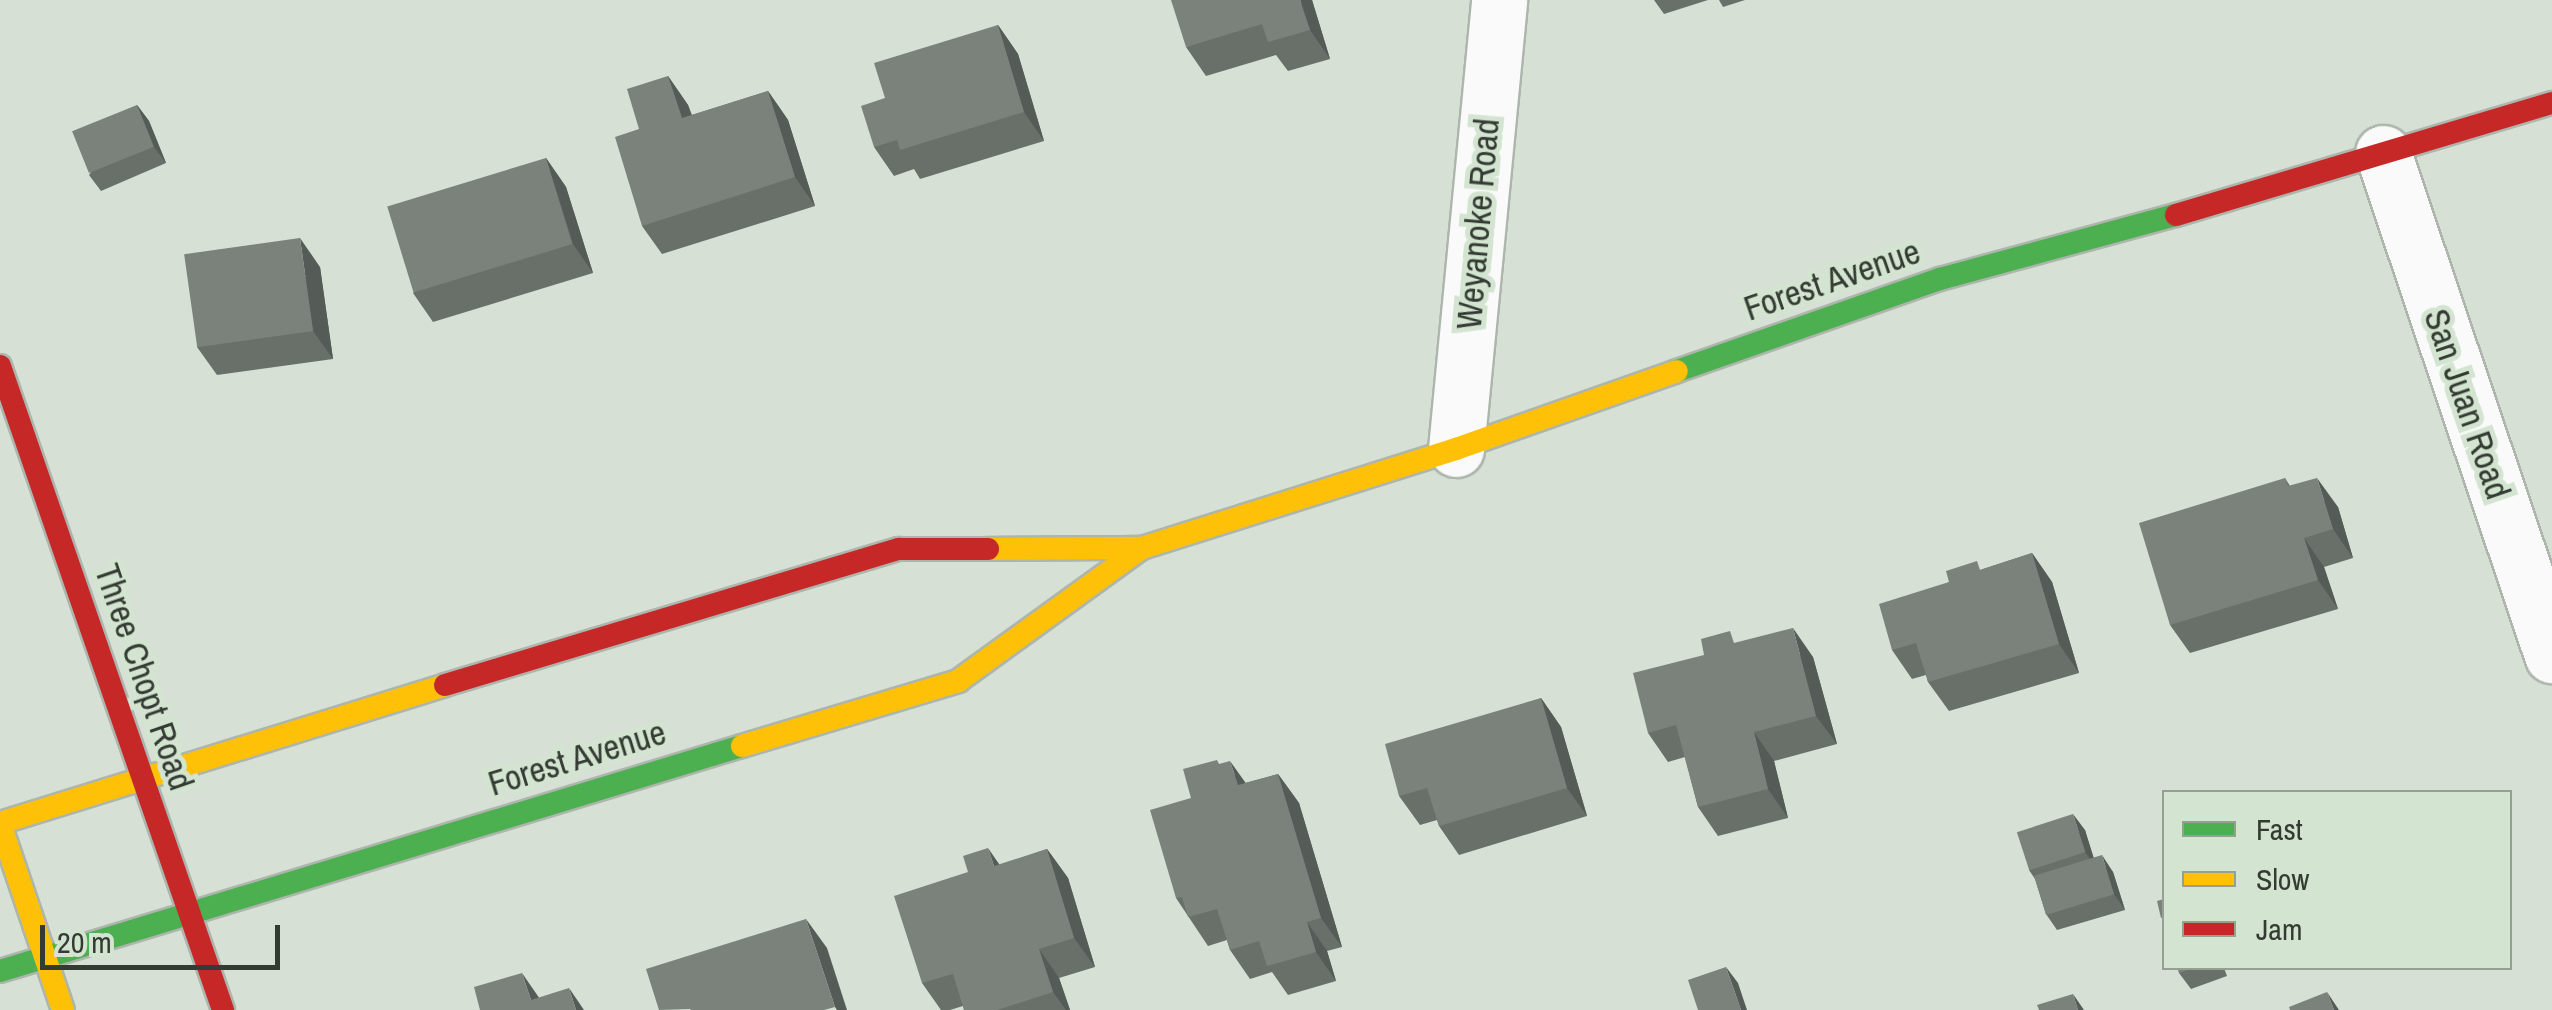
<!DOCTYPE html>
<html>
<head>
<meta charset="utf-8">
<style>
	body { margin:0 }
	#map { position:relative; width:2552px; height:1010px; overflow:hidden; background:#d6e0d5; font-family:"Archivo Narrow",sans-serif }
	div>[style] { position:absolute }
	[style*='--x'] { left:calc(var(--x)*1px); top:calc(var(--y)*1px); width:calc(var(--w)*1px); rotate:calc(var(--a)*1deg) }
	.roads { filter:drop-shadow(2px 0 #adb5ad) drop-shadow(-2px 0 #adb5ad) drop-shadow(0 2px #adb5ad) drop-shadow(0 -2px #adb5ad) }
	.street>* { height:55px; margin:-27.5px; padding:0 27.5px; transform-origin:27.5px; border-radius:27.5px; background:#f9faf9 }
	.fast>* { height:22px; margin:-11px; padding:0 11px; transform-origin:11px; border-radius:11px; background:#4caf50 }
	.slow>* { height:22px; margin:-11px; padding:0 11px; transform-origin:11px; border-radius:11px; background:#ffc107 }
	.jam>* { height:22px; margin:-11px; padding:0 11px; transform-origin:11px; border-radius:11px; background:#c62828 }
	.wall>* { inset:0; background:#69706a }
	.shaded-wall>* { inset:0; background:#555b56 }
	.building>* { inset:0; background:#7a827b; transform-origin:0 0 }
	span { translate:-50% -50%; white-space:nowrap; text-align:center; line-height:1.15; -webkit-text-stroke:10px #d3e4d1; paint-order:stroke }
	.street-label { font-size:35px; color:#343b33 }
	.legend { position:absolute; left:2162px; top:790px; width:350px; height:180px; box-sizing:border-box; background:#d3e4d1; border:2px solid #93a092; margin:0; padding:12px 18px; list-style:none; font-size:30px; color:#343b33 }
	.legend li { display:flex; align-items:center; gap:20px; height:50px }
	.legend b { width:50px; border:2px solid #93a092 }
	.scale { position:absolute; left:40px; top:925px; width:240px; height:45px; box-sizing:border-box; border:5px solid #343b33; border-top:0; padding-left:12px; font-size:30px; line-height:35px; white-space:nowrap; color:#343b33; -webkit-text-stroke:8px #d3e4d1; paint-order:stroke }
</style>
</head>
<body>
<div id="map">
	<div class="roads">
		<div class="street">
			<i style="--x:2383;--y:153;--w:530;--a:71.39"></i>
			<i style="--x:1456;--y:449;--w:451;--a:-84.5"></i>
		</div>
		<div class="fast">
			<i style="--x:1677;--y:371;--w:279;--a:-19.3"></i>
			<i style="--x:1940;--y:279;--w:245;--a:-15.2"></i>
			<i style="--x:0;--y:971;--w:775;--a:-16.87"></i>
		</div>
		<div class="slow">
			<i style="--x:988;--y:549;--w:154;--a:-0.4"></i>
			<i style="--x:1142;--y:548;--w:329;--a:-17.5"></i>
			<i style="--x:1456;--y:449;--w:234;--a:-19.4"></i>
			<i style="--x:742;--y:746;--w:226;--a:-16.7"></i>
			<i style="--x:958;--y:681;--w:227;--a:-35.9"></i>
			<i style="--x:0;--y:823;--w:466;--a:-17.2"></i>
			<i style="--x:0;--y:824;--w:196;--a:71.3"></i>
		</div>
		<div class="jam">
			<i style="--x:2176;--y:215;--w:392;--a:-16.6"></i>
			<i style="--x:0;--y:366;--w:682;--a:70.9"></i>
			<i style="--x:445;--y:685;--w:474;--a:-16.7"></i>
			<i style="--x:899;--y:549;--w:89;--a:0"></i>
		</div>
	</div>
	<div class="wall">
		<i style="clip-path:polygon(1312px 0,1330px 59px,1288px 71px,1276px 55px,1206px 76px,1186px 47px)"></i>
		<i style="clip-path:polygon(1654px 0,1708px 0,1664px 14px)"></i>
		<i style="clip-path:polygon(1719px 0,1745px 0,1723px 7px)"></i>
		<i style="clip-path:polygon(998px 25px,1018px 54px,1044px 141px,920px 179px,914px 169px,894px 176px,874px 147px,885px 98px)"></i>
		<i style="clip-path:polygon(668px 76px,688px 105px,692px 115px,768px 91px,788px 120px,815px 206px,662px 254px,642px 226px,639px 129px)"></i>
		<i style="clip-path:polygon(137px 105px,149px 121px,166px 163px,101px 191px,89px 175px)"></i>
		<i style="clip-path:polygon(546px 158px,566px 187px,593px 273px,433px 322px,413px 293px)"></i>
		<i style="clip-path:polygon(320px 267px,333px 359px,217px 375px,197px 347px)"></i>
		<i style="clip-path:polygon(2285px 478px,2290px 486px,2338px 507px,2353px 558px,2324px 567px,2338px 609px,2190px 653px,2170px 625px)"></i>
		<i style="clip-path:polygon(2032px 553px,2052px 582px,2079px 673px,1949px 711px,1928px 682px,1926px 675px,1912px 679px,1892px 650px,1949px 582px,1983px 569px)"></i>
		<i style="clip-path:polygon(1738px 642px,1813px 657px,1837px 744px,1774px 761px,1788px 818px,1718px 836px,1698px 807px,1685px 757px,1668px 762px,1648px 733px)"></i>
		<i style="clip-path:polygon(1541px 698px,1561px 727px,1587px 816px,1459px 855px,1439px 826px,1437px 820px,1420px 825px,1399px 796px)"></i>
		<i style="clip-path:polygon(1220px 764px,1245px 783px,1278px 774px,1299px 803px,1342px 947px,1327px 951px,1336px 981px,1288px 995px,1272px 972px,1250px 979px,1230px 950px,1227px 940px,1208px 946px,1176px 898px)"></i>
		<i style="clip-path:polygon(2085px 830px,2093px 858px,2113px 872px,2125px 910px,2057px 930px,2046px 914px,2035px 879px,2029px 870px)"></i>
		<i style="clip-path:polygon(1047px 849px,1068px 878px,1095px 967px,1059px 978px,1070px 1010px,964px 1010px,963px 1006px,950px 1010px,941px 1010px,922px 983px,1000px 865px)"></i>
		<i style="clip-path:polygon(2178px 968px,2224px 968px,2227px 976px,2191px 989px,2179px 973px)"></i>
	</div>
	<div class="shaded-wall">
		<i style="clip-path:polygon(1300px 0,1312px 0,1330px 59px,1310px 30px)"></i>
		<i style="clip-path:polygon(998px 25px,1018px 54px,1044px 141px,1024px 112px)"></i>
		<i style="clip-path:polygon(668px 76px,688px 105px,702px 147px,682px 118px)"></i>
		<i style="clip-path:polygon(768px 91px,788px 120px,815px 206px,795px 177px)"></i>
		<i style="clip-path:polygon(137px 105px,149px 121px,166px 163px,154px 147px)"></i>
		<i style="clip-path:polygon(546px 158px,566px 187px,593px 273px,573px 244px)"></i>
		<i style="clip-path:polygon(300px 238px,320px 267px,333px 359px,313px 331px)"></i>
		<i style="clip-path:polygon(2317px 478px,2338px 507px,2353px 558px,2333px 529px)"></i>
		<i style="clip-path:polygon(2304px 538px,2324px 567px,2338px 609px,2318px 580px)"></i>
		<i style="clip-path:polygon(2032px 553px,2052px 582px,2079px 673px,2059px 644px)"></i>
		<i style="clip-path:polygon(1793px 628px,1813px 657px,1837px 744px,1816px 716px)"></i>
		<i style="clip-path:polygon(1541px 698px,1561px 727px,1587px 816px,1567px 788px)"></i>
		<i style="clip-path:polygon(1754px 732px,1774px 761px,1788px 818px,1768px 789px)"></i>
		<i style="clip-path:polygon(1230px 761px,1250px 789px,1238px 785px)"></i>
		<i style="clip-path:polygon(1278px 774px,1299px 803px,1342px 947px,1321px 918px)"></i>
		<i style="clip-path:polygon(2073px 814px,2085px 830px,2097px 868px,2085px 852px)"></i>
		<i style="clip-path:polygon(988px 848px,1008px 877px,994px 866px)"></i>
		<i style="clip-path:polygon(1047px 849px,1068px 878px,1095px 967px,1074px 938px)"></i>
		<i style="clip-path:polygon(2102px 855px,2113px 872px,2125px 910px,2114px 894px)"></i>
		<i style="clip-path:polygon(806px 919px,827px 948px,847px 1010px,837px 1010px,835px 1007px)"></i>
		<i style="clip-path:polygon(1307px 922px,1327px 951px,1336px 981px,1316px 952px)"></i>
		<i style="clip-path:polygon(1039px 949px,1059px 978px,1070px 1010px,1066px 1010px,1053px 992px)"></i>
		<i style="clip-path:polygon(1726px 967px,1738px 983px,1747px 1010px,1741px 1010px)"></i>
		<i style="clip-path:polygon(522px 973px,542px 1002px,531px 1000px)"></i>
		<i style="clip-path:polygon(569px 988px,584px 1010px,576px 1010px)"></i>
		<i style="clip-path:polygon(2327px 992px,2339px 1010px,2334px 1010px)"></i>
		<i style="clip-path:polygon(2073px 994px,2084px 1010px,2078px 1010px)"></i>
	</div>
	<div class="building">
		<i style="clip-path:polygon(1171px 0,1300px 0,1310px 30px,1268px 42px,1262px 24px,1186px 47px)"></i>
		<i style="clip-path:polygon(998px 25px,1024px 112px,900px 150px,897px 140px,874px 147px,861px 106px,885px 98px,874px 63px)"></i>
		<i style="clip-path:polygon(668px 76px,682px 118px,768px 91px,795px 177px,642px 226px,615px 137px,639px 129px,627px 89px)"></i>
		<i style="left:137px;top:105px;width:45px;height:70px;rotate:68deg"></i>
		<i style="left:546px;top:158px;width:90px;height:166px;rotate:73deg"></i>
		<i style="left:300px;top:238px;width:94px;height:117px;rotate:82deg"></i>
		<i style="clip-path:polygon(2285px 478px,2288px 486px,2317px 478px,2333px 529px,2304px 538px,2318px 580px,2170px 625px,2139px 523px)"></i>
		<i style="clip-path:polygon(2032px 553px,2059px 644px,1928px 682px,1916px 643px,1892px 650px,1879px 604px,1949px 582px,1946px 571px,1977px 561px,1980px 570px)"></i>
		<i style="clip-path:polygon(1793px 628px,1816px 716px,1754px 732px,1768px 789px,1698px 807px,1676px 725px,1648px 733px,1633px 673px,1704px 655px,1701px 639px,1730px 631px,1734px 643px)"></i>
		<i style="clip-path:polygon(1541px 698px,1567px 788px,1439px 826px,1427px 788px,1399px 796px,1385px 744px)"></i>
		<i style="clip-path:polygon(1217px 760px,1219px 764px,1230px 761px,1238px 785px,1278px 774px,1321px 918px,1307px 922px,1316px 952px,1267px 966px,1259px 941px,1230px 950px,1217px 909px,1188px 917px,1182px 897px,1176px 898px,1150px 810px,1191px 798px,1183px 769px)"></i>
		<i style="left:2073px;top:814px;width:40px;height:59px;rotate:72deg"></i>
		<i style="clip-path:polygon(988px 848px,994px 866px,1047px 849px,1074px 938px,1039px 949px,1053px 992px,997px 1010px,964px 1010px,953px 974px,922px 983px,894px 896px,968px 872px,963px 856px)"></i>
		<i style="left:2102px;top:855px;width:41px;height:71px;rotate:73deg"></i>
		<i style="clip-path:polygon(2164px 899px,2164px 917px,2161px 918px,2157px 901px)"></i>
		<i style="clip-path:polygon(806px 919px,835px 1007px,824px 1010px,691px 1010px,690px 1009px,659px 1010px,646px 969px)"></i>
		<i style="clip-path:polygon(1726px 967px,1741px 1010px,1698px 1010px,1688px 980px)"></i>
		<i style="clip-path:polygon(2178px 968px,2194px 968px,2179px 973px)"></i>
		<i style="clip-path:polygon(522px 973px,531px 1000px,569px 988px,576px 1010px,480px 1010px,474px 987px)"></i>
		<i style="clip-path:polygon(2327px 992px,2334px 1010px,2290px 1010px,2289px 1007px)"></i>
		<i style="clip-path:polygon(2073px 994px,2078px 1010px,2039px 1010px,2037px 1005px)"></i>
	</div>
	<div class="street-label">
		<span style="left:1478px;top:224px;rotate:-85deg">Weyanoke Road</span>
		<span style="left:1832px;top:280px;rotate:-19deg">Forest Avenue</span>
		<span style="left:2467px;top:404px;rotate:71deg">San Juan Road</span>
		<span style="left:144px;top:677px;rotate:71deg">Three Chopt Road</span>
		<span style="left:577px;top:758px;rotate:-17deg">Forest Avenue</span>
	</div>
	<ul class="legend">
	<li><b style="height:12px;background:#4caf50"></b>Fast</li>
	<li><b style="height:12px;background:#ffc107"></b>Slow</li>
	<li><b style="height:12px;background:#c62828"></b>Jam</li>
	</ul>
	<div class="scale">20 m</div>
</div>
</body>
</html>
